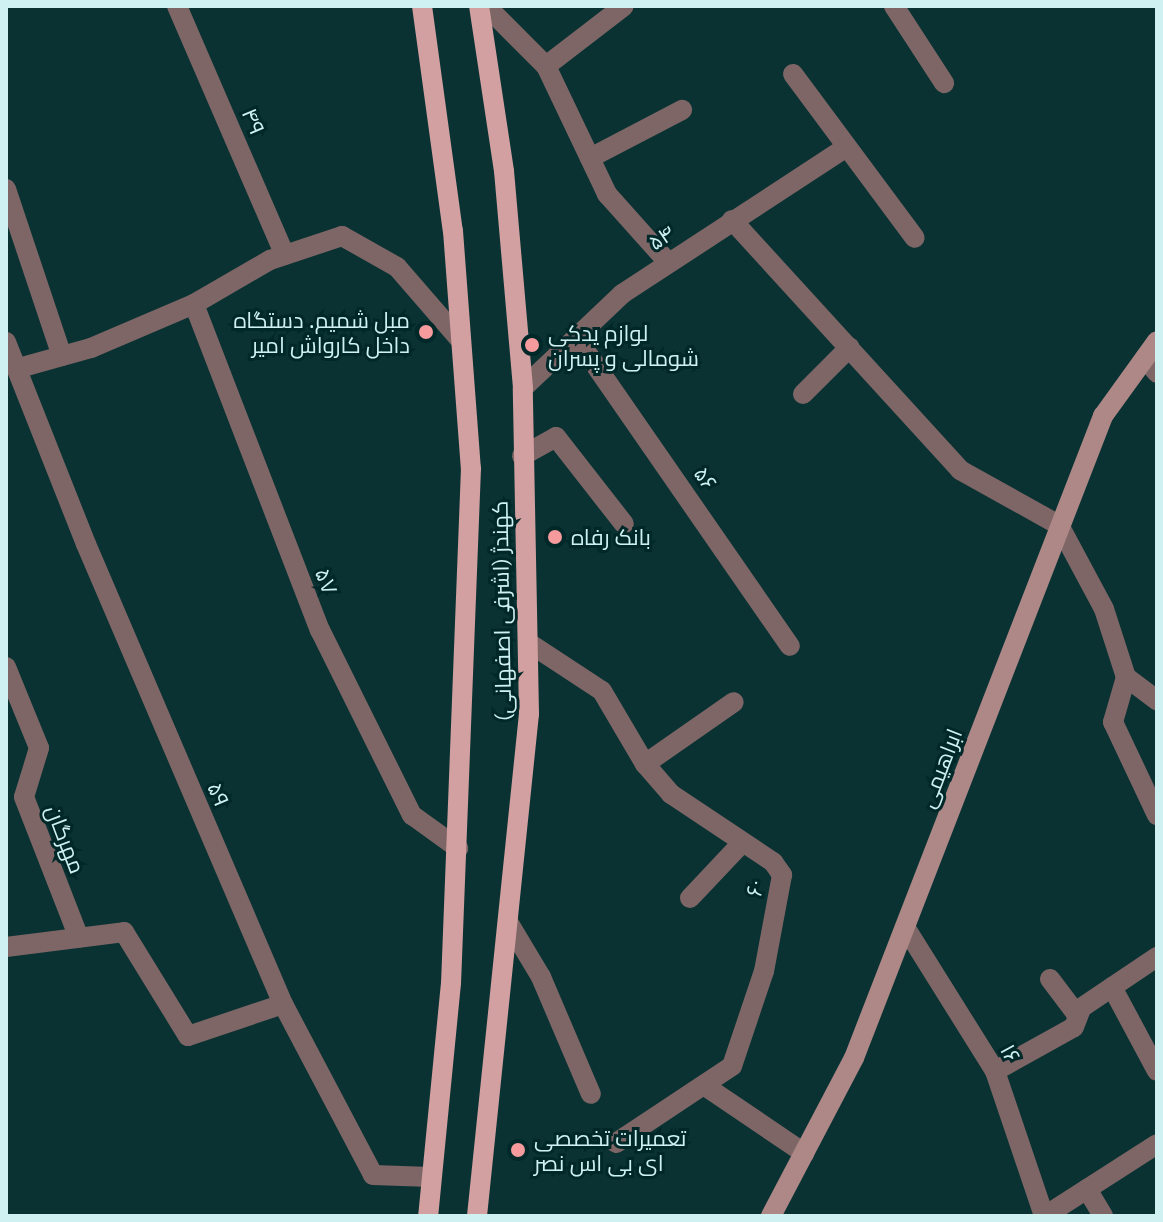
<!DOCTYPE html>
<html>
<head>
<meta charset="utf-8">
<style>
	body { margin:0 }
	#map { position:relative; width:1163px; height:1222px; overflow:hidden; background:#0b3233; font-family:"IBM Plex Sans",Cairo,sans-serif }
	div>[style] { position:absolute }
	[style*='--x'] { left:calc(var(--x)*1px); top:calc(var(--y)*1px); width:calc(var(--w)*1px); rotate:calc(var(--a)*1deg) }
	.street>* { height:20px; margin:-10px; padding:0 10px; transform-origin:10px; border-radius:10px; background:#7f6666 }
	.secondary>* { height:20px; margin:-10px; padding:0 10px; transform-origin:10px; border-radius:10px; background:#ae8787 }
	.primary>* { height:20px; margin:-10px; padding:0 10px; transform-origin:10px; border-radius:10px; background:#d2a0a0 }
	.dots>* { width:22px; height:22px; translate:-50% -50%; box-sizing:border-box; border:4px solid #012829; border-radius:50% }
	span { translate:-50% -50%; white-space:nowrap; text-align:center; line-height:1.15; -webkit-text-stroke:6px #012829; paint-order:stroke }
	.street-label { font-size:22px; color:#cff1f2 }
	.poi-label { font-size:22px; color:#cff1f2 }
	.right { translate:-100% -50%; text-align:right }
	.left { translate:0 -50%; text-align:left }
	.frame { position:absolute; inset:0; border:8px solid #cff1f2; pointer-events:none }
</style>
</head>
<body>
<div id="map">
	<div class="street">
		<i style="--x:177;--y:6;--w:271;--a:66.6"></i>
		<i style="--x:486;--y:6;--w:85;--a:45"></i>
		<i style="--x:546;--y:66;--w:98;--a:-37.6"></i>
		<i style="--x:894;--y:6;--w:92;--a:57"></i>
		<i style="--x:546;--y:66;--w:142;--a:64.5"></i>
		<i style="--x:607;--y:194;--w:90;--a:48.2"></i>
		<i style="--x:793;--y:74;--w:204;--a:53.4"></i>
		<i style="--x:590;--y:158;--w:104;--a:-27.6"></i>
		<i style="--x:6;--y:189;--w:176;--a:71.5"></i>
		<i style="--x:732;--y:220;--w:338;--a:47.6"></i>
		<i style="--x:960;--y:470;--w:113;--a:29.1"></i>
		<i style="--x:1059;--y:525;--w:95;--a:61.8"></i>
		<i style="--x:1104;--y:609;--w:71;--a:72.1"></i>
		<i style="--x:1126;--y:677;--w:39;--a:37"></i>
		<i style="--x:194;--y:304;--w:350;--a:68.9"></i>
		<i style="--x:320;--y:630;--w:207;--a:63.6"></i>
		<i style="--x:412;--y:815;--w:57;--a:35.7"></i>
		<i style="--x:578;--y:340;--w:372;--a:55.3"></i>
		<i style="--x:6;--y:342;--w:217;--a:68.4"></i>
		<i style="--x:86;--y:544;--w:500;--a:66.82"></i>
		<i style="--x:283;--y:1004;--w:193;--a:62.2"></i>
		<i style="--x:373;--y:1175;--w:58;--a:2"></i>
		<i style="--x:1145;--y:358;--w:19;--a:51"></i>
		<i style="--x:19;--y:368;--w:75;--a:-15.5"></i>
		<i style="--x:91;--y:348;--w:112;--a:-23.1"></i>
		<i style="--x:194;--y:304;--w:88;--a:-30.1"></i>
		<i style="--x:270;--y:260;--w:76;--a:-18.4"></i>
		<i style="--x:342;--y:236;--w:63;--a:29.4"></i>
		<i style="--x:397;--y:267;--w:98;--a:49.1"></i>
		<i style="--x:523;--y:388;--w:137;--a:-43.5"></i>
		<i style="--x:622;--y:294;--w:265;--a:-33.2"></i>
		<i style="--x:803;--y:394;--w:66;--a:-45"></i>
		<i style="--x:522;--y:456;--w:39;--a:-29"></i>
		<i style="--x:556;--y:437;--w:110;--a:52"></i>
		<i style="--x:529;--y:643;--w:87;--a:33.3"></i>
		<i style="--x:602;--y:691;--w:85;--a:59.5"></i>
		<i style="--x:645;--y:764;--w:40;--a:49"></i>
		<i style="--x:671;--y:794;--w:123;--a:33.7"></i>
		<i style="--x:773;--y:862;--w:16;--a:55"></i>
		<i style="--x:782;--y:875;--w:98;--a:100.6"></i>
		<i style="--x:764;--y:971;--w:100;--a:108.6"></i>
		<i style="--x:732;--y:1066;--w:139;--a:146.4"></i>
		<i style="--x:6;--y:667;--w:87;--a:67.8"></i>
		<i style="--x:39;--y:748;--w:51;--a:107"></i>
		<i style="--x:24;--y:797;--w:151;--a:68.7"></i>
		<i style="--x:1126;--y:677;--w:47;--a:106.1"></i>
		<i style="--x:1113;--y:722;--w:103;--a:64.7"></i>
		<i style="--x:645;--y:764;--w:108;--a:-34.9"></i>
		<i style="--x:690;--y:898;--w:74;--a:-46.6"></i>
		<i style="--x:508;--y:922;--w:64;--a:59"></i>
		<i style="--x:541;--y:977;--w:127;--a:66.9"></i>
		<i style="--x:905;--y:927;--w:170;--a:58"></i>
		<i style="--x:995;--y:1071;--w:153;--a:71.3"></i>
		<i style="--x:6;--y:947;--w:119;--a:-7.2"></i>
		<i style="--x:124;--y:932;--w:122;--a:58.4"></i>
		<i style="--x:188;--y:1036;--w:100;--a:-18.6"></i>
		<i style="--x:1050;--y:979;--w:41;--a:52.9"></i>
		<i style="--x:1075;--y:1012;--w:99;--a:-33.9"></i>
		<i style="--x:1112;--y:987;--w:95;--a:61.8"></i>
		<i style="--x:995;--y:1071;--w:90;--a:-29.1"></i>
		<i style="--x:1074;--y:1027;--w:17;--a:-69"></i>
		<i style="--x:705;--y:1086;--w:120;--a:34.1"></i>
		<i style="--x:1087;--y:1189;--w:31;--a:59"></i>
		<i style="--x:1045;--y:1216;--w:133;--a:-32.7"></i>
	</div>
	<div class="secondary">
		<i style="--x:771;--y:1216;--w:178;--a:-62.3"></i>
		<i style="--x:854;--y:1058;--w:689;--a:-68.8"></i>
		<i style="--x:1103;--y:416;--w:92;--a:-54.2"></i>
	</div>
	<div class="primary">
		<i style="--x:422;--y:6;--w:227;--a:82.2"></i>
		<i style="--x:453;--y:231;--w:238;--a:85.7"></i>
		<i style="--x:471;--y:468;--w:515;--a:92.22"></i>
		<i style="--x:451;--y:983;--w:234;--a:95.6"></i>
		<i style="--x:477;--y:1216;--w:505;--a:-84.09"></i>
		<i style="--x:529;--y:714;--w:326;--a:-91.1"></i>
		<i style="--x:523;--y:388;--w:218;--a:-95"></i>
		<i style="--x:504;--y:171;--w:167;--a:-98.6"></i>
	</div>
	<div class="dots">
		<i style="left:426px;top:332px;background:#f59b9e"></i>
		<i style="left:532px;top:345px;background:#f59b9e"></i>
		<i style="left:555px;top:537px;background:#f59b9e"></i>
		<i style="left:518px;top:1150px;background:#f59b9e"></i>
	</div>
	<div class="street-label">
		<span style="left:254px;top:121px;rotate:67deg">۴۹</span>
		<span style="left:661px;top:237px;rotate:-34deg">۵۴</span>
		<span style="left:706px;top:478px;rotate:56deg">۵۶</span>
		<span style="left:327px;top:581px;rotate:69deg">۵۷</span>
		<span style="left:501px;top:611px;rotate:-91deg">کهندژ (اشرفی اصفهانی)</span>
		<span style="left:940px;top:768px;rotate:-69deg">ابراهیمی</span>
		<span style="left:219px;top:794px;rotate:67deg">۵۹</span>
		<span style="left:66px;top:839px;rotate:69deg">مهرگان</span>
		<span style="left:754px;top:888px;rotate:-81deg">۶۰</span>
		<span style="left:1011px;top:1053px;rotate:61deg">۱۶</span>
	</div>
	<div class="poi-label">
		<span class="right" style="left:410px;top:332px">مبل شمیم. دستگاه<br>داخل کارواش امیر</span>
		<span class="left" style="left:548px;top:345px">لوازم یدکی<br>شومالی و پسران</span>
		<span class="left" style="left:571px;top:537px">بانک رفاه</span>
		<span class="left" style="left:534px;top:1150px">تعمیرات تخصصی<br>ای بی اس نصر</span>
	</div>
	<div class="frame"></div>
</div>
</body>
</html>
